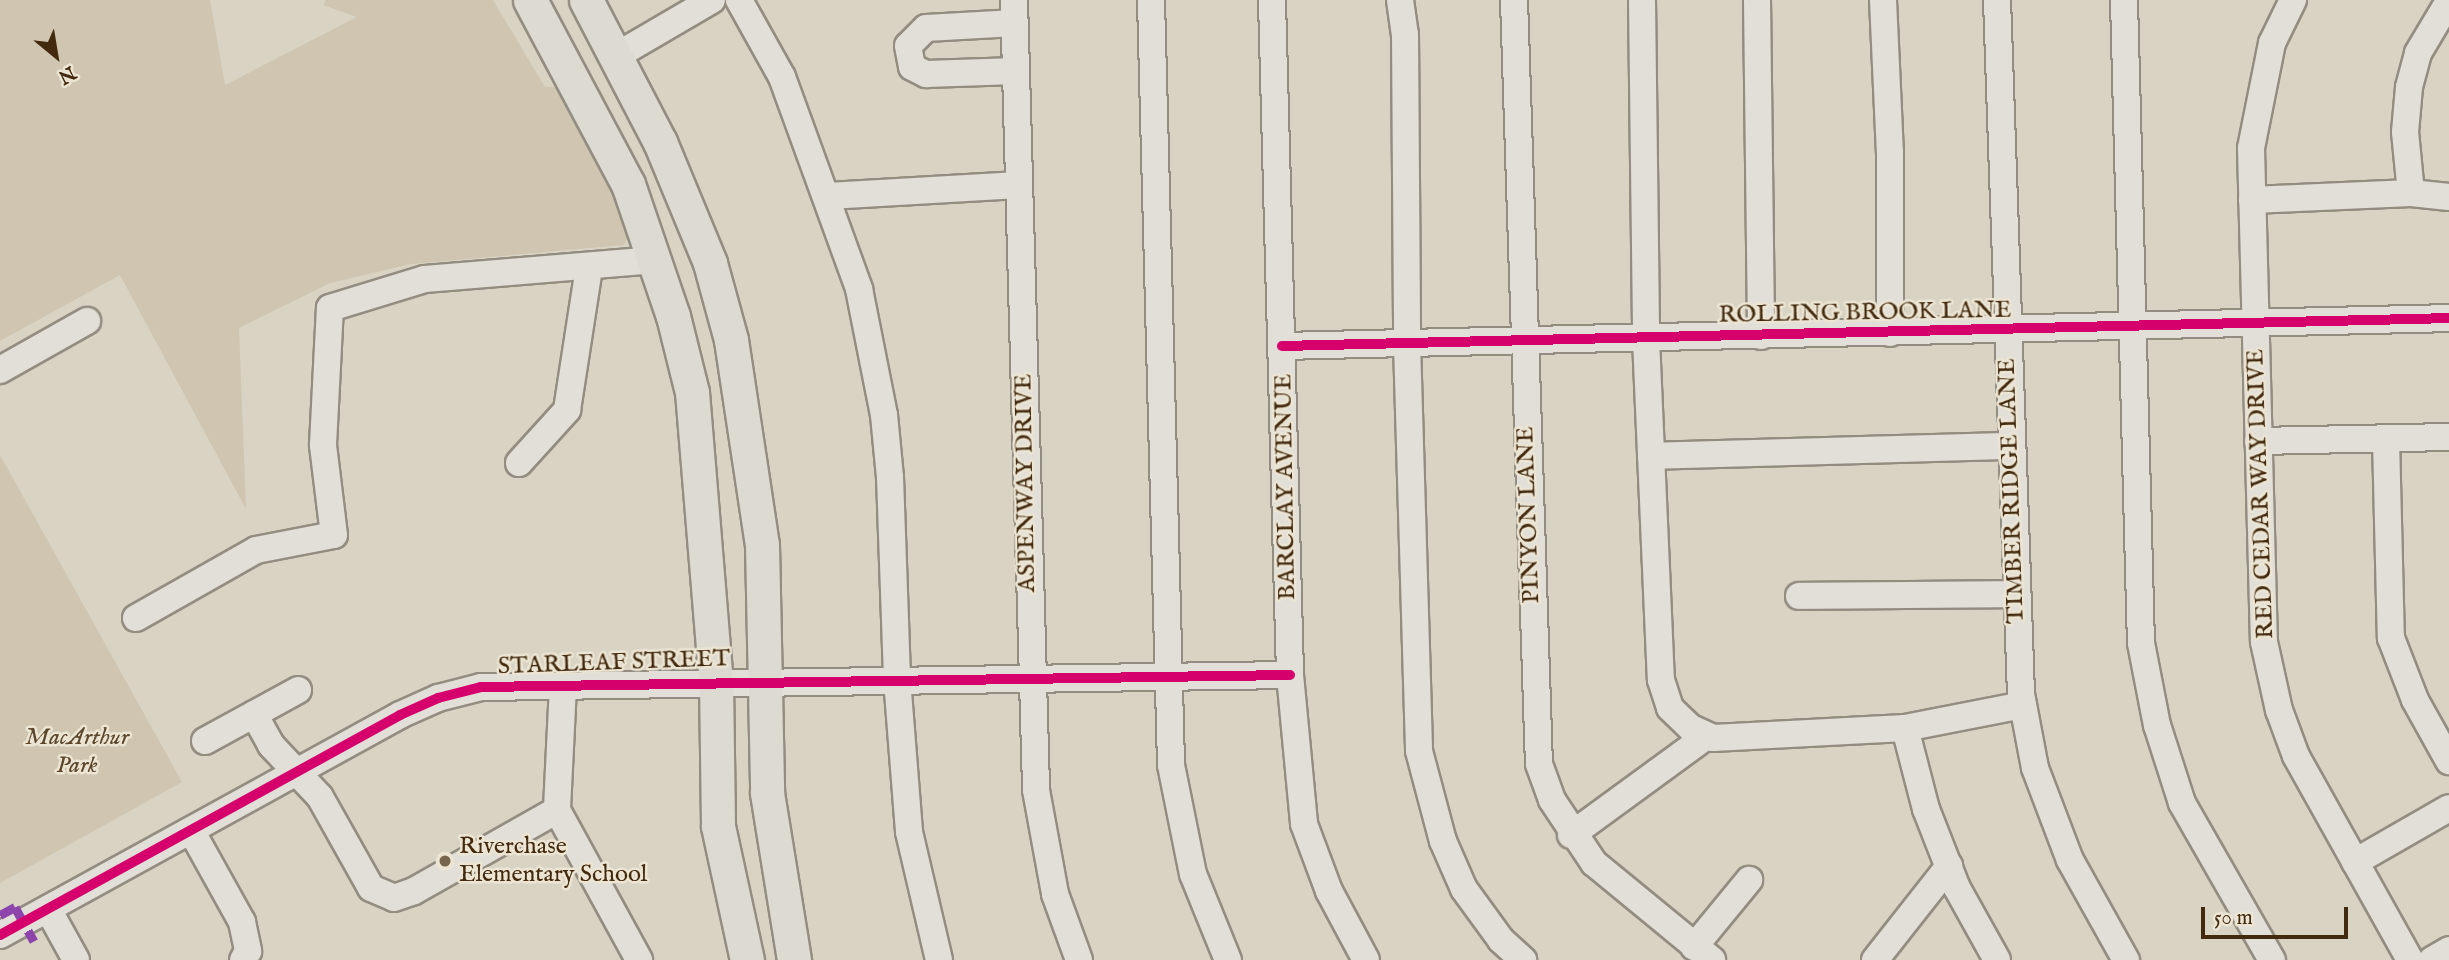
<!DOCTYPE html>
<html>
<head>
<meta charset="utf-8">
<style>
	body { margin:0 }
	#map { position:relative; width:2449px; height:960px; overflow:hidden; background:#d9d3c4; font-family:"IM FELL English",serif }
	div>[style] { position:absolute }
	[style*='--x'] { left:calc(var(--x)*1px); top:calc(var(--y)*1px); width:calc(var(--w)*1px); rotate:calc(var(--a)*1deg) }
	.green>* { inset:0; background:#cfc5b0 }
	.roads { filter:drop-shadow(2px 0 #938d81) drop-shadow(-2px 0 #938d81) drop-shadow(0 2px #938d81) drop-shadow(0 -2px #938d81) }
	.minor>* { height:26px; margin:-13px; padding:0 13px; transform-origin:13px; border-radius:13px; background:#e2dfd8 }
	.major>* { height:33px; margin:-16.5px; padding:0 16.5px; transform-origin:16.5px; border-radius:16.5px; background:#dddad2 }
	.quiet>* { height:9px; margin-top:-4.5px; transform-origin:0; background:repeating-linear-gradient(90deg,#8e44ad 0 18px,transparent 0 27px) }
	.cycleway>* { height:10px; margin:-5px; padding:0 5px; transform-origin:5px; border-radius:5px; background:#d6006c }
	.dots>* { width:19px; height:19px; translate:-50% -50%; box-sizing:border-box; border:4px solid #ece5d3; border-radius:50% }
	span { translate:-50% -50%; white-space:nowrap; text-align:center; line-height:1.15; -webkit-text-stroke:5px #ece5d3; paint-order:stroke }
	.street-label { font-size:24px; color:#432a0f }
	.park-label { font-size:24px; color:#5d472c; font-style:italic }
	.poi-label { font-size:24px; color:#432a0f }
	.left { translate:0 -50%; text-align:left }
	.north { position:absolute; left:21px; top:21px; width:70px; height:70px; -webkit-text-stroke:5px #ece5d3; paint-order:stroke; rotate:150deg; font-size:19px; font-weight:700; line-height:28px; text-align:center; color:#432a0f }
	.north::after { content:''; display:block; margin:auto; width:24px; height:32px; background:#432a0f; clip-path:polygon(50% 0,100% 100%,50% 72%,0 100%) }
	.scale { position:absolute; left:2201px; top:907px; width:147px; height:32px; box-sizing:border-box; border:4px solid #432a0f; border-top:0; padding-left:9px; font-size:21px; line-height:24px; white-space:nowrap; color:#432a0f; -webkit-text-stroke:5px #ece5d3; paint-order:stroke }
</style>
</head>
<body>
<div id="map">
	<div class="green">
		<i style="clip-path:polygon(0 0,210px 0,225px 85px,357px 17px,323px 5px,326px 0,493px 0,545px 87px,563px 87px,633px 222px,624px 245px,411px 264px,330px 283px,239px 328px,246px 509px,120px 275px,0 341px)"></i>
		<i style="clip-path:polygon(0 455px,182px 782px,0 883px)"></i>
	</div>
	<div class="roads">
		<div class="minor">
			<i style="--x:739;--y:0;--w:88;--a:60.8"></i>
			<i style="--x:782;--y:77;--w:226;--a:70"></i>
			<i style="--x:859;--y:289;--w:128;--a:78.8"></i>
			<i style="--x:884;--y:415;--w:62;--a:84.5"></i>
			<i style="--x:890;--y:477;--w:202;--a:88"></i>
			<i style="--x:897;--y:679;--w:153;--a:85.5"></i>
			<i style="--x:909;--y:832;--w:131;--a:76.8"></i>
			<i style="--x:1014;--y:0;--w:790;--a:88.4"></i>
			<i style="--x:1036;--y:790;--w:106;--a:79.6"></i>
			<i style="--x:1055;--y:894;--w:70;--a:70"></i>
			<i style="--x:1151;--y:0;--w:765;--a:88.5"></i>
			<i style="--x:1171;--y:765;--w:111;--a:78.6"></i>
			<i style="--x:1193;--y:874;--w:93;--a:67.9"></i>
			<i style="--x:1272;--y:0;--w:675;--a:88.47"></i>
			<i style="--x:1290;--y:675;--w:150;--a:84.6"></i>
			<i style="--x:1304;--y:824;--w:72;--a:69.5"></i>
			<i style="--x:1329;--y:891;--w:78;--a:61.8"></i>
			<i style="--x:1400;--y:0;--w:34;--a:82"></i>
			<i style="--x:1405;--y:34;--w:310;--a:89.6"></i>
			<i style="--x:1407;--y:344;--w:407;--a:88.3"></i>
			<i style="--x:1419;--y:751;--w:93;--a:75.1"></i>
			<i style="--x:1443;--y:841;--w:52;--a:66.4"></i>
			<i style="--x:1464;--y:889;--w:63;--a:54"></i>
			<i style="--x:1501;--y:940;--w:30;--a:42"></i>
			<i style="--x:1514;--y:0;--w:764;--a:88.13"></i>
			<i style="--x:1539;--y:764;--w:38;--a:70"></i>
			<i style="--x:1552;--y:800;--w:76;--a:56.3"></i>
			<i style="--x:1594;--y:863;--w:153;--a:39.4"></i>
			<i style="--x:1642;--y:0;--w:339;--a:89.3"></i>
			<i style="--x:1646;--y:339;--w:341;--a:87.5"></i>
			<i style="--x:1661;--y:680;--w:29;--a:72"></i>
			<i style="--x:1670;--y:708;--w:29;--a:44"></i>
			<i style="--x:1691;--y:728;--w:24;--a:24"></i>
			<i style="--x:1713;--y:738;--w:192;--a:-3"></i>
			<i style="--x:1905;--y:728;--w:120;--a:-11"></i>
			<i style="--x:1757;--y:0;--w:336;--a:89.3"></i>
			<i style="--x:1883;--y:0;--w:152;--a:87.4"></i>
			<i style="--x:1890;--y:152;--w:181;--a:90"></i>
			<i style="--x:1997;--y:0;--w:694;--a:88.02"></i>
			<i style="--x:2021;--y:694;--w:75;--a:79.3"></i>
			<i style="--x:2035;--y:768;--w:98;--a:69.2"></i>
			<i style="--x:2070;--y:860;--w:115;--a:60.8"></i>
			<i style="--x:2124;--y:0;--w:643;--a:88.49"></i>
			<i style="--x:2141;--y:643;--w:84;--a:79"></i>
			<i style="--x:2157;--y:725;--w:82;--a:72.2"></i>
			<i style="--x:2182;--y:803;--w:181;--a:60.2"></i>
			<i style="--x:2293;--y:0;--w:48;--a:116"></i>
			<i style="--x:2272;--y:43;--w:107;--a:101.3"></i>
			<i style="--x:2251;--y:148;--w:494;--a:88.5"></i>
			<i style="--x:2264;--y:642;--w:70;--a:77.6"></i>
			<i style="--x:2279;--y:710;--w:49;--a:69.7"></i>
			<i style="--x:2296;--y:756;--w:234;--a:60.8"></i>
			<i style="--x:1015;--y:23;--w:89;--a:176.8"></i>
			<i style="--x:926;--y:28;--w:25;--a:135"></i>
			<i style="--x:908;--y:46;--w:21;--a:79"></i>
			<i style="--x:912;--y:67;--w:16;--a:27"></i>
			<i style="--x:926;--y:74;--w:90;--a:-1.9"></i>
			<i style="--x:616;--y:56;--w:111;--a:-30.3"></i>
			<i style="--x:2411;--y:193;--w:38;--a:6"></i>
			<i style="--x:828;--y:196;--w:191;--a:-3.3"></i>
			<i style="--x:2252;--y:200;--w:159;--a:-2.5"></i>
			<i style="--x:2411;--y:193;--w:61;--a:-95.6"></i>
			<i style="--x:2405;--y:132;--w:45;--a:-84.9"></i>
			<i style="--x:2409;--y:87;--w:35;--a:-75"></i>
			<i style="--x:2418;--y:53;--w:61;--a:-59.2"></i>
			<i style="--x:1282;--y:346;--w:1167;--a:-1.37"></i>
			<i style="--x:0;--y:370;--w:100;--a:-29.4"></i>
			<i style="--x:2386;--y:439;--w:199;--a:88.6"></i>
			<i style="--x:2391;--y:638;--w:66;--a:68.8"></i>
			<i style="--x:2415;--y:700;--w:70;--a:60.9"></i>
			<i style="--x:2258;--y:441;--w:191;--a:-1.2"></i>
			<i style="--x:1651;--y:456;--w:359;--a:-1.6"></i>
			<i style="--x:519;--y:463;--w:72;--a:-47.8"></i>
			<i style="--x:567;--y:410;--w:144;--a:-81.2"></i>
			<i style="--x:1799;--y:596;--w:216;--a:-0.5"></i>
			<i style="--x:136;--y:618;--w:138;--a:-29.5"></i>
			<i style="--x:256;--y:550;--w:79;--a:-10.9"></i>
			<i style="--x:334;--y:535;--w:91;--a:-97"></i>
			<i style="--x:323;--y:445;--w:137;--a:-87.1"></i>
			<i style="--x:330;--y:308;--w:99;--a:-17"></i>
			<i style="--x:425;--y:279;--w:231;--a:-4.7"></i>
			<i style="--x:563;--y:686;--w:124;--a:92.8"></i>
			<i style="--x:557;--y:810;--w:171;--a:61.3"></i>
			<i style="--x:254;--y:714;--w:35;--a:61"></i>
			<i style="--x:271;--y:745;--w:71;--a:46.7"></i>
			<i style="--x:320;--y:797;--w:104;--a:60.7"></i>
			<i style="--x:371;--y:888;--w:25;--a:23"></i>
			<i style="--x:394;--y:898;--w:21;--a:-19"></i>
			<i style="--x:414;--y:891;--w:164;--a:-29.5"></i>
			<i style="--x:1905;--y:728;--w:84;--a:75.5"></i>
			<i style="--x:1926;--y:809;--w:85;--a:68.6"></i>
			<i style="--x:1957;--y:888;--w:82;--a:60.9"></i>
			<i style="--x:205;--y:741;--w:106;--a:-28.7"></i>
			<i style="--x:192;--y:832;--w:103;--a:60.9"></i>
			<i style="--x:242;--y:922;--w:30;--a:78"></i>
			<i style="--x:248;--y:951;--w:10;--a:119"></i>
			<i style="--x:1571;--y:835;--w:168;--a:-36.1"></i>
			<i style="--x:2355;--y:862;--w:108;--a:-29.9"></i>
			<i style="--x:48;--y:909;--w:58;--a:61.2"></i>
			<i style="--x:0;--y:935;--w:457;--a:-28.8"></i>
			<i style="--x:400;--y:715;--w:42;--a:-24.1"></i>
			<i style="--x:438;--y:698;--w:44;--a:-14.3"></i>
			<i style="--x:481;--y:687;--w:809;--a:-0.85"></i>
			<i style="--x:1694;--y:947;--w:87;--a:-50.6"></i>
			<i style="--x:1875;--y:960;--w:120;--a:-51.8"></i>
			<i style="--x:2432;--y:960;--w:20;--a:-30"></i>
		</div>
		<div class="major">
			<i style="--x:530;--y:0;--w:208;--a:62"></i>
			<i style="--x:628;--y:184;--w:139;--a:71.2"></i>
			<i style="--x:673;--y:316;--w:78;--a:76"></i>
			<i style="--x:692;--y:392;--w:290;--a:85.3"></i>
			<i style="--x:716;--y:681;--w:145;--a:89.2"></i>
			<i style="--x:718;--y:826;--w:137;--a:77.8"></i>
			<i style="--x:586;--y:0;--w:160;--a:62.5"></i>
			<i style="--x:660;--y:142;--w:131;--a:67.5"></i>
			<i style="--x:710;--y:263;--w:80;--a:74.7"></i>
			<i style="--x:731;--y:340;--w:207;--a:81.4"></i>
			<i style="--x:762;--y:545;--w:248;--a:88.8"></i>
			<i style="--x:767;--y:793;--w:169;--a:80.8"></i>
		</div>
	</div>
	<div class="quiet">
		<i style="--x:0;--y:915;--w:17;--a:-28"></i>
		<i style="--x:15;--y:907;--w:39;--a:61"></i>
	</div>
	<div class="cycleway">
		<i style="--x:1282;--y:346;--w:1167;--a:-1.37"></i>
		<i style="--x:0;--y:935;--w:457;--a:-28.8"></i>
		<i style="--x:400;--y:715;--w:42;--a:-24.1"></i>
		<i style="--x:438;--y:698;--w:44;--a:-14.3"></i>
		<i style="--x:481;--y:687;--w:809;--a:-0.85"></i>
	</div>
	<div class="dots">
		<i style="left:445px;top:861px;background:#78654e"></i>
	</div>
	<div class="street-label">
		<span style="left:1865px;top:313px;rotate:-1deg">ROLLING BROOK LANE</span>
		<span style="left:1026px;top:483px;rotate:-91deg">ASPENWAY DRIVE</span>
		<span style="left:1286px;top:487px;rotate:-91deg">BARCLAY AVENUE</span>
		<span style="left:2012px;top:491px;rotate:-92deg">TIMBER RIDGE LANE</span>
		<span style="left:2261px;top:494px;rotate:-92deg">RED CEDAR WAY DRIVE</span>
		<span style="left:1529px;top:515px;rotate:-92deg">PINYON LANE</span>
		<span style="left:614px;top:663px;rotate:-2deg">STARLEAF STREET</span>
	</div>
	<div class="park-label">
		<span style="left:77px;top:752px">MacArthur<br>Park</span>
	</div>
	<div class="poi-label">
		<span class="left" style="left:459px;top:861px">Riverchase<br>Elementary School</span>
	</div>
	<div class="north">N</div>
	<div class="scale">50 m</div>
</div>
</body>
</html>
